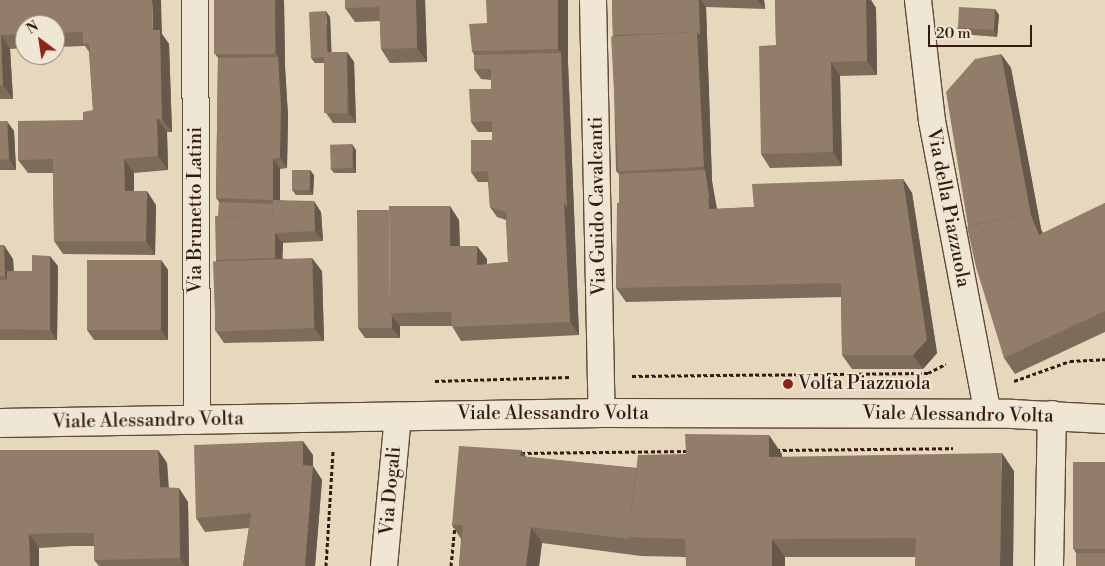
<!DOCTYPE html>
<html>
<head>
<meta charset="utf-8">
<style>
	body { margin:0 }
	#map { position:relative; width:1105px; height:566px; overflow:hidden; background:#e6d8bd; font-family:"Libre Bodoni",serif }
	div>[style] { position:absolute }
	[style*='--x'] { left:calc(var(--x)*1px); top:calc(var(--y)*1px); width:calc(var(--w)*1px); rotate:calc(var(--a)*1deg) }
	.path>* { height:3px; margin-top:-1.5px; transform-origin:0; background:repeating-linear-gradient(90deg,#351b0e 0 4px,transparent 0 6.5px) }
	.roads { filter:drop-shadow(1px 0 #614a3a) drop-shadow(-1px 0 #614a3a) drop-shadow(0 1px #614a3a) drop-shadow(0 -1px #614a3a) }
	.street>* { height:26px; margin:-13px; padding:0 13px; transform-origin:13px; border-radius:13px; background:#efe6d4 }
	.secondary>* { height:28px; margin:-14px; padding:0 14px; transform-origin:14px; border-radius:14px; background:#efe6d4 }
	.wall>* { inset:0; background:#7d6c5a }
	.shaded-wall>* { inset:0; background:#66584a }
	.building>* { inset:0; background:#917d69; transform-origin:0 0 }
	.dots>* { width:14px; height:14px; translate:-50% -50%; box-sizing:border-box; border:2px solid #efe6d4; border-radius:50% }
	span { translate:-50% -50%; white-space:nowrap; text-align:center; line-height:1.15; -webkit-text-stroke:4px #efe6d4; paint-order:stroke }
	.street-label { font-size:19px; color:#351b0e }
	.poi-label { font-size:19px; color:#351b0e }
	.left { translate:0 -50%; text-align:left }
	.north { position:absolute; left:15px; top:15px; width:50px; height:50px; box-sizing:border-box; background:#efe6d4; border:1px solid #a59585; border-radius:50%; rotate:329deg; font-size:14px; font-weight:700; line-height:20px; text-align:center; color:#351b0e }
	.north::after { content:''; display:block; margin:auto; width:18px; height:22px; background:#8f2418; clip-path:polygon(50% 0,100% 100%,50% 72%,0 100%) }
	.scale { position:absolute; left:928px; top:25px; width:104px; height:22px; box-sizing:border-box; border:2px solid #351b0e; border-top:0; padding-left:6px; font-size:15px; line-height:18px; white-space:nowrap; color:#351b0e; -webkit-text-stroke:4px #efe6d4; paint-order:stroke }
</style>
</head>
<body>
<div id="map">
	<div class="path">
		<i style="--x:632;--y:376;--w:296;--a:-0.6"></i>
		<i style="--x:928;--y:373;--w:20;--a:-27"></i>
		<i style="--x:435;--y:381;--w:136;--a:-1.7"></i>
		<i style="--x:1014;--y:381;--w:59;--a:-19.7"></i>
		<i style="--x:1070;--y:361;--w:35;--a:-3"></i>
		<i style="--x:776;--y:450;--w:177;--a:-0.6"></i>
		<i style="--x:521;--y:453;--w:167;--a:-0.7"></i>
		<i style="--x:326;--y:566;--w:116;--a:-86.5"></i>
		<i style="--x:451;--y:566;--w:41;--a:-84.4"></i>
	</div>
	<div class="roads">
		<div class="street">
			<i style="--x:195;--y:0;--w:421;--a:89.7"></i>
			<i style="--x:593;--y:0;--w:413;--a:88.8"></i>
			<i style="--x:918;--y:0;--w:122;--a:83.4"></i>
			<i style="--x:932;--y:121;--w:298;--a:79.2"></i>
			<i style="--x:384;--y:566;--w:151;--a:-84.7"></i>
		</div>
		<div class="secondary">
			<i style="--x:0;--y:423;--w:602;--a:-0.95"></i>
			<i style="--x:602;--y:413;--w:410;--a:0.1"></i>
			<i style="--x:1012;--y:414;--w:93;--a:3.1"></i>
			<i style="--x:1049;--y:566;--w:151;--a:-88.9"></i>
		</div>
	</div>
	<div class="wall">
		<i style="clip-path:polygon(0 0,162px 34px,169px 44px,172px 132px,167px 132px,168px 170px,134px 173px,134px 191px,156px 205px,155px 255px,63px 254px,54px 241px,53px 173px,28px 173px,18px 160px,83px 120px,93px 110px,89px 52px,85px 46px,55px 47px,55px 25px,25px 25px,25px 48px,10px 49px,13px 99px,0 99px)"></i>
		<i style="clip-path:polygon(284px 0,285px 67px,288px 116px,287px 168px,280px 169px,280px 200px,321px 212px,323px 241px,283px 243px,282px 258px,322px 271px,324px 341px,224px 343px,215px 330px,216px 260px,219px 202px,216px 198px,218px 58px,215px 54px)"></i>
		<i style="clip-path:polygon(425px 0,427px 62px,390px 63px,381px 49px,380px 21px,355px 22px,345px 8px)"></i>
		<i style="clip-path:polygon(568px 0,568px 63px,579px 335px,461px 341px,452px 326px,400px 326px,400px 338px,365px 338px,358px 328px,459px 220px,460px 246px,487px 259px,487px 264px,508px 262px,506px 220px,497px 217px,490px 207px,488px 182px,478px 182px,471px 172px,492px 140px,492px 132px,478px 132px,471px 122px,491px 89px,491px 80px,481px 79px,474px 69px,474px 55px,472px 51px,487px 23px)"></i>
		<i style="clip-path:polygon(612px 0,764px 0,765px 9px,706px 7px,712px 181px,717px 209px,754px 207px,903px 179px,912px 193px,937px 353px,923px 369px,852px 369px,842px 355px,841px 297px,626px 302px,616px 288px,619px 203px,619px 174px,616px 171px)"></i>
		<i style="clip-path:polygon(775px 0,871px 0,876px 8px,877px 75px,840px 76px,842px 166px,770px 168px,761px 154px,776px 45px)"></i>
		<i style="clip-path:polygon(995px 9px,999px 15px,997px 37px,961px 34px,957px 28px)"></i>
		<i style="clip-path:polygon(330px 17px,331px 52px,347px 52px,354px 62px,356px 123px,333px 123px,326px 113px,325px 63px,315px 63px,311px 58px)"></i>
		<i style="clip-path:polygon(1001px 54px,1011px 68px,1041px 229px,1043px 233px,1105px 203px,1105px 332px,1015px 374px,1004px 358px,968px 226px)"></i>
		<i style="clip-path:polygon(0 121px,14px 131px,16px 170px,0 170px)"></i>
		<i style="clip-path:polygon(356px 150px,356px 173px,334px 173px,330px 168px)"></i>
		<i style="clip-path:polygon(314px 175px,313px 195px,296px 195px,292px 190px)"></i>
		<i style="clip-path:polygon(0 245px,13px 259px,14px 271px,32px 271px,58px 266px,57px 340px,0 340px)"></i>
		<i style="clip-path:polygon(161px 260px,168px 270px,168px 340px,94px 340px,87px 330px)"></i>
		<i style="clip-path:polygon(0 450px,158px 450px,167px 463px,169px 488px,188px 502px,189px 566px,99px 566px,94px 560px,94px 546px,73px 546px,39px 548px,39px 566px,0 566px)"></i>
		<i style="clip-path:polygon(521px 450px,526px 457px,636px 468px,782px 454px,782px 457px,1014px 471px,1013px 566px,915px 566px,916px 557px,785px 557px,785px 566px,686px 566px,686px 557px,641px 556px,542px 543px,539px 566px,459px 566px,461px 539px,452px 525px)"></i>
		<i style="clip-path:polygon(313px 455px,313px 466px,322px 480px,315px 566px,243px 566px,249px 528px,205px 532px,196px 518px)"></i>
		<i style="clip-path:polygon(1105px 462px,1105px 566px,1076px 553px,1074px 550px)"></i>
	</div>
	<div class="shaded-wall">
		<i style="clip-path:polygon(152px 0,161px 0,162px 34px,169px 44px,172px 132px,162px 119px,153px 30px)"></i>
		<i style="clip-path:polygon(275px 0,284px 0,285px 67px,288px 116px,287px 168px,280px 157px,278px 57px,276px 53px)"></i>
		<i style="clip-path:polygon(416px 0,425px 0,427px 62px,417px 48px)"></i>
		<i style="clip-path:polygon(558px 0,568px 0,568px 63px,579px 335px,570px 322px,564px 203px,561px 53px,558px 49px)"></i>
		<i style="clip-path:polygon(699px 0,701px 0,706px 7px,712px 181px,717px 211px,709px 209px,705px 170px,703px 167px,697px 32px)"></i>
		<i style="clip-path:polygon(758px 0,764px 0,765px 9px)"></i>
		<i style="clip-path:polygon(866px 0,871px 0,876px 8px,877px 75px,867px 61px)"></i>
		<i style="clip-path:polygon(995px 9px,999px 15px,997px 37px,994px 31px)"></i>
		<i style="clip-path:polygon(326px 11px,330px 17px,332px 62px,328px 57px)"></i>
		<i style="clip-path:polygon(1px 35px,10px 49px,13px 99px,3px 85px)"></i>
		<i style="clip-path:polygon(347px 52px,354px 62px,356px 123px,349px 113px)"></i>
		<i style="clip-path:polygon(1001px 54px,1011px 68px,1041px 229px,1050px 251px,1039px 235px,1030px 213px)"></i>
		<i style="clip-path:polygon(831px 62px,840px 76px,842px 166px,833px 152px)"></i>
		<i style="clip-path:polygon(157px 118px,167px 132px,168px 170px,158px 156px)"></i>
		<i style="clip-path:polygon(7px 121px,14px 131px,16px 170px,9px 159px)"></i>
		<i style="clip-path:polygon(352px 144px,356px 150px,356px 173px,353px 168px)"></i>
		<i style="clip-path:polygon(124px 159px,134px 173px,134px 205px,125px 191px)"></i>
		<i style="clip-path:polygon(273px 159px,280px 169px,280px 210px,273px 200px)"></i>
		<i style="clip-path:polygon(310px 170px,314px 175px,313px 195px,309px 190px)"></i>
		<i style="clip-path:polygon(903px 179px,912px 193px,937px 353px,923px 369px,913px 355px)"></i>
		<i style="clip-path:polygon(147px 191px,156px 205px,155px 255px,146px 241px)"></i>
		<i style="clip-path:polygon(314px 201px,321px 212px,323px 241px,315px 231px)"></i>
		<i style="clip-path:polygon(450px 206px,459px 220px,460px 260px,450px 246px)"></i>
		<i style="clip-path:polygon(275px 233px,283px 243px,282px 272px,275px 262px)"></i>
		<i style="clip-path:polygon(4px 245px,13px 259px,14px 290px,5px 276px)"></i>
		<i style="clip-path:polygon(477px 246px,487px 259px,487px 279px,477px 265px)"></i>
		<i style="clip-path:polygon(50px 256px,58px 266px,57px 340px,50px 330px)"></i>
		<i style="clip-path:polygon(312px 258px,322px 271px,324px 341px,314px 328px)"></i>
		<i style="clip-path:polygon(161px 260px,168px 270px,168px 340px,161px 330px)"></i>
		<i style="clip-path:polygon(392px 316px,400px 326px,400px 338px,392px 328px)"></i>
		<i style="clip-path:polygon(769px 435px,782px 454px,782px 475px,769px 457px)"></i>
		<i style="clip-path:polygon(303px 441px,313px 455px,313px 467px,313px 466px,322px 480px,315px 566px,305px 566px,303px 465px)"></i>
		<i style="clip-path:polygon(158px 450px,167px 463px,169px 501px,160px 487px)"></i>
		<i style="clip-path:polygon(521px 450px,533px 466px,520px 456px)"></i>
		<i style="clip-path:polygon(1002px 453px,1014px 471px,1013px 566px,1000px 566px)"></i>
		<i style="clip-path:polygon(179px 488px,188px 502px,189px 566px,185px 566px,180px 558px)"></i>
		<i style="clip-path:polygon(531px 527px,542px 543px,539px 566px,526px 566px)"></i>
		<i style="clip-path:polygon(29px 534px,39px 548px,39px 566px,30px 566px)"></i>
		<i style="clip-path:polygon(772px 539px,785px 557px,785px 566px,772px 566px)"></i>
	</div>
	<div class="building">
		<i style="clip-path:polygon(0 0,152px 0,153px 30px,160px 30px,162px 119px,157px 118px,158px 156px,124px 159px,125px 191px,147px 191px,146px 241px,54px 241px,53px 159px,18px 160px,18px 121px,83px 120px,83px 112px,93px 110px,89px 43px,83px 44px,83px 32px,55px 33px,55px 25px,25px 25px,25px 34px,1px 35px,3px 85px,0 85px)"></i>
		<i style="left:214px;top:0;width:61px;height:54px"></i>
		<i style="clip-path:polygon(345px 0,416px 0,417px 48px,381px 49px,379px 7px,345px 8px)"></i>
		<i style="clip-path:polygon(486px 0,558px 0,558px 49px,472px 51px,469px 24px,487px 23px)"></i>
		<i style="clip-path:polygon(612px 0,699px 0,700px 35px,697px 32px,613px 35px)"></i>
		<i style="clip-path:polygon(775px 0,866px 0,867px 61px,831px 62px,833px 152px,761px 154px,759px 46px,776px 45px)"></i>
		<i style="left:959px;top:7px;width:36px;height:21px;rotate:3deg"></i>
		<i style="clip-path:polygon(326px 11px,327px 52px,324px 52px,324px 57px,311px 58px,309px 12px)"></i>
		<i style="left:697px;top:32px;width:135px;height:86px;rotate:87deg"></i>
		<i style="left:324px;top:52px;width:23px;height:61px"></i>
		<i style="clip-path:polygon(561px 53px,567px 207px,564px 203px,506px 209px,506px 212px,490px 207px,488px 171px,471px 172px,471px 140px,492px 140px,492px 121px,471px 122px,469px 89px,491px 89px,491px 69px,474px 69px,474px 55px)"></i>
		<i style="clip-path:polygon(1001px 54px,1031px 215px,1030px 213px,968px 226px,946px 92px,975px 59px)"></i>
		<i style="clip-path:polygon(278px 57px,281px 106px,280px 157px,273px 159px,273px 200px,216px 198px,218px 58px)"></i>
		<i style="clip-path:polygon(0 121px,7px 121px,9px 159px,0 160px)"></i>
		<i style="left:352px;top:144px;width:24px;height:22px;rotate:88deg"></i>
		<i style="left:292px;top:170px;width:18px;height:20px"></i>
		<i style="clip-path:polygon(705px 170px,710px 201px,708px 197px,619px 203px,619px 174px)"></i>
		<i style="clip-path:polygon(903px 179px,927px 340px,913px 355px,842px 355px,841px 283px,616px 288px,617px 203px,708px 197px,709px 209px,754px 207px,752px 184px)"></i>
		<i style="clip-path:polygon(273px 200px,314px 201px,315px 231px,275px 233px,275px 258px,216px 260px,215px 216px,273px 218px)"></i>
		<i style="left:219px;top:202px;width:54px;height:14px;rotate:2deg"></i>
		<i style="clip-path:polygon(564px 203px,570px 322px,452px 327px,451px 312px,390px 313px,389px 206px,450px 206px,450px 246px,477px 246px,477px 265px,508px 262px,506px 209px)"></i>
		<i style="clip-path:polygon(1105px 203px,1105px 311px,1004px 358px,976px 267px,967px 227px,1030px 213px,1039px 235px)"></i>
		<i style="clip-path:polygon(357px 210px,389px 210px,390px 313px,392px 316px,392px 328px,358px 328px)"></i>
		<i style="clip-path:polygon(0 245px,4px 245px,5px 276px,0 276px)"></i>
		<i style="clip-path:polygon(32px 255px,50px 256px,50px 330px,0 329px,0 280px,7px 280px,7px 271px,32px 271px)"></i>
		<i style="left:312px;top:258px;width:70px;height:99px;rotate:88deg"></i>
		<i style="left:161px;top:260px;width:70px;height:74px;rotate:90deg"></i>
		<i style="clip-path:polygon(685px 434px,769px 435px,769px 457px,1002px 453px,1000px 566px,915px 566px,916px 538px,772px 539px,772px 566px,686px 566px,685px 539px,628px 537px,638px 455px,686px 454px)"></i>
		<i style="clip-path:polygon(303px 441px,303px 465px,313px 466px,305px 566px,243px 566px,251px 513px,196px 518px,194px 445px)"></i>
		<i style="clip-path:polygon(459px 446px,521px 450px,520px 456px,636px 468px,628px 537px,630px 539px,531px 527px,526px 566px,459px 566px,463px 525px,452px 525px)"></i>
		<i style="clip-path:polygon(0 450px,158px 450px,160px 487px,179px 488px,180px 558px,94px 560px,94px 533px,63px 533px,29px 534px,30px 566px,0 566px)"></i>
		<i style="left:1105px;top:462px;width:87px;height:32px;rotate:90deg"></i>
		<i style="left:1076px;top:553px;width:29px;height:13px"></i>
	</div>
	<div class="dots">
		<i style="left:788px;top:384px;background:#8f2418"></i>
	</div>
	<div class="street-label">
		<span style="left:598px;top:206px;rotate:-91deg">Via Guido Cavalcanti</span>
		<span style="left:948px;top:208px;rotate:79deg">Via della Piazzuola</span>
		<span style="left:196px;top:210px;rotate:-90deg">Via Brunetto Latini</span>
		<span style="left:553px;top:414px">Viale Alessandro Volta</span>
		<span style="left:958px;top:415px;rotate:1deg">Viale Alessandro Volta</span>
		<span style="left:148px;top:421px;rotate:-1deg">Viale Alessandro Volta</span>
		<span style="left:391px;top:491px;rotate:-85deg">Via Dogali</span>
	</div>
	<div class="poi-label">
		<span class="left" style="left:798px;top:384px">Volta Piazzuola</span>
	</div>
	<div class="north">N</div>
	<div class="scale">20 m</div>
</div>
</body>
</html>
